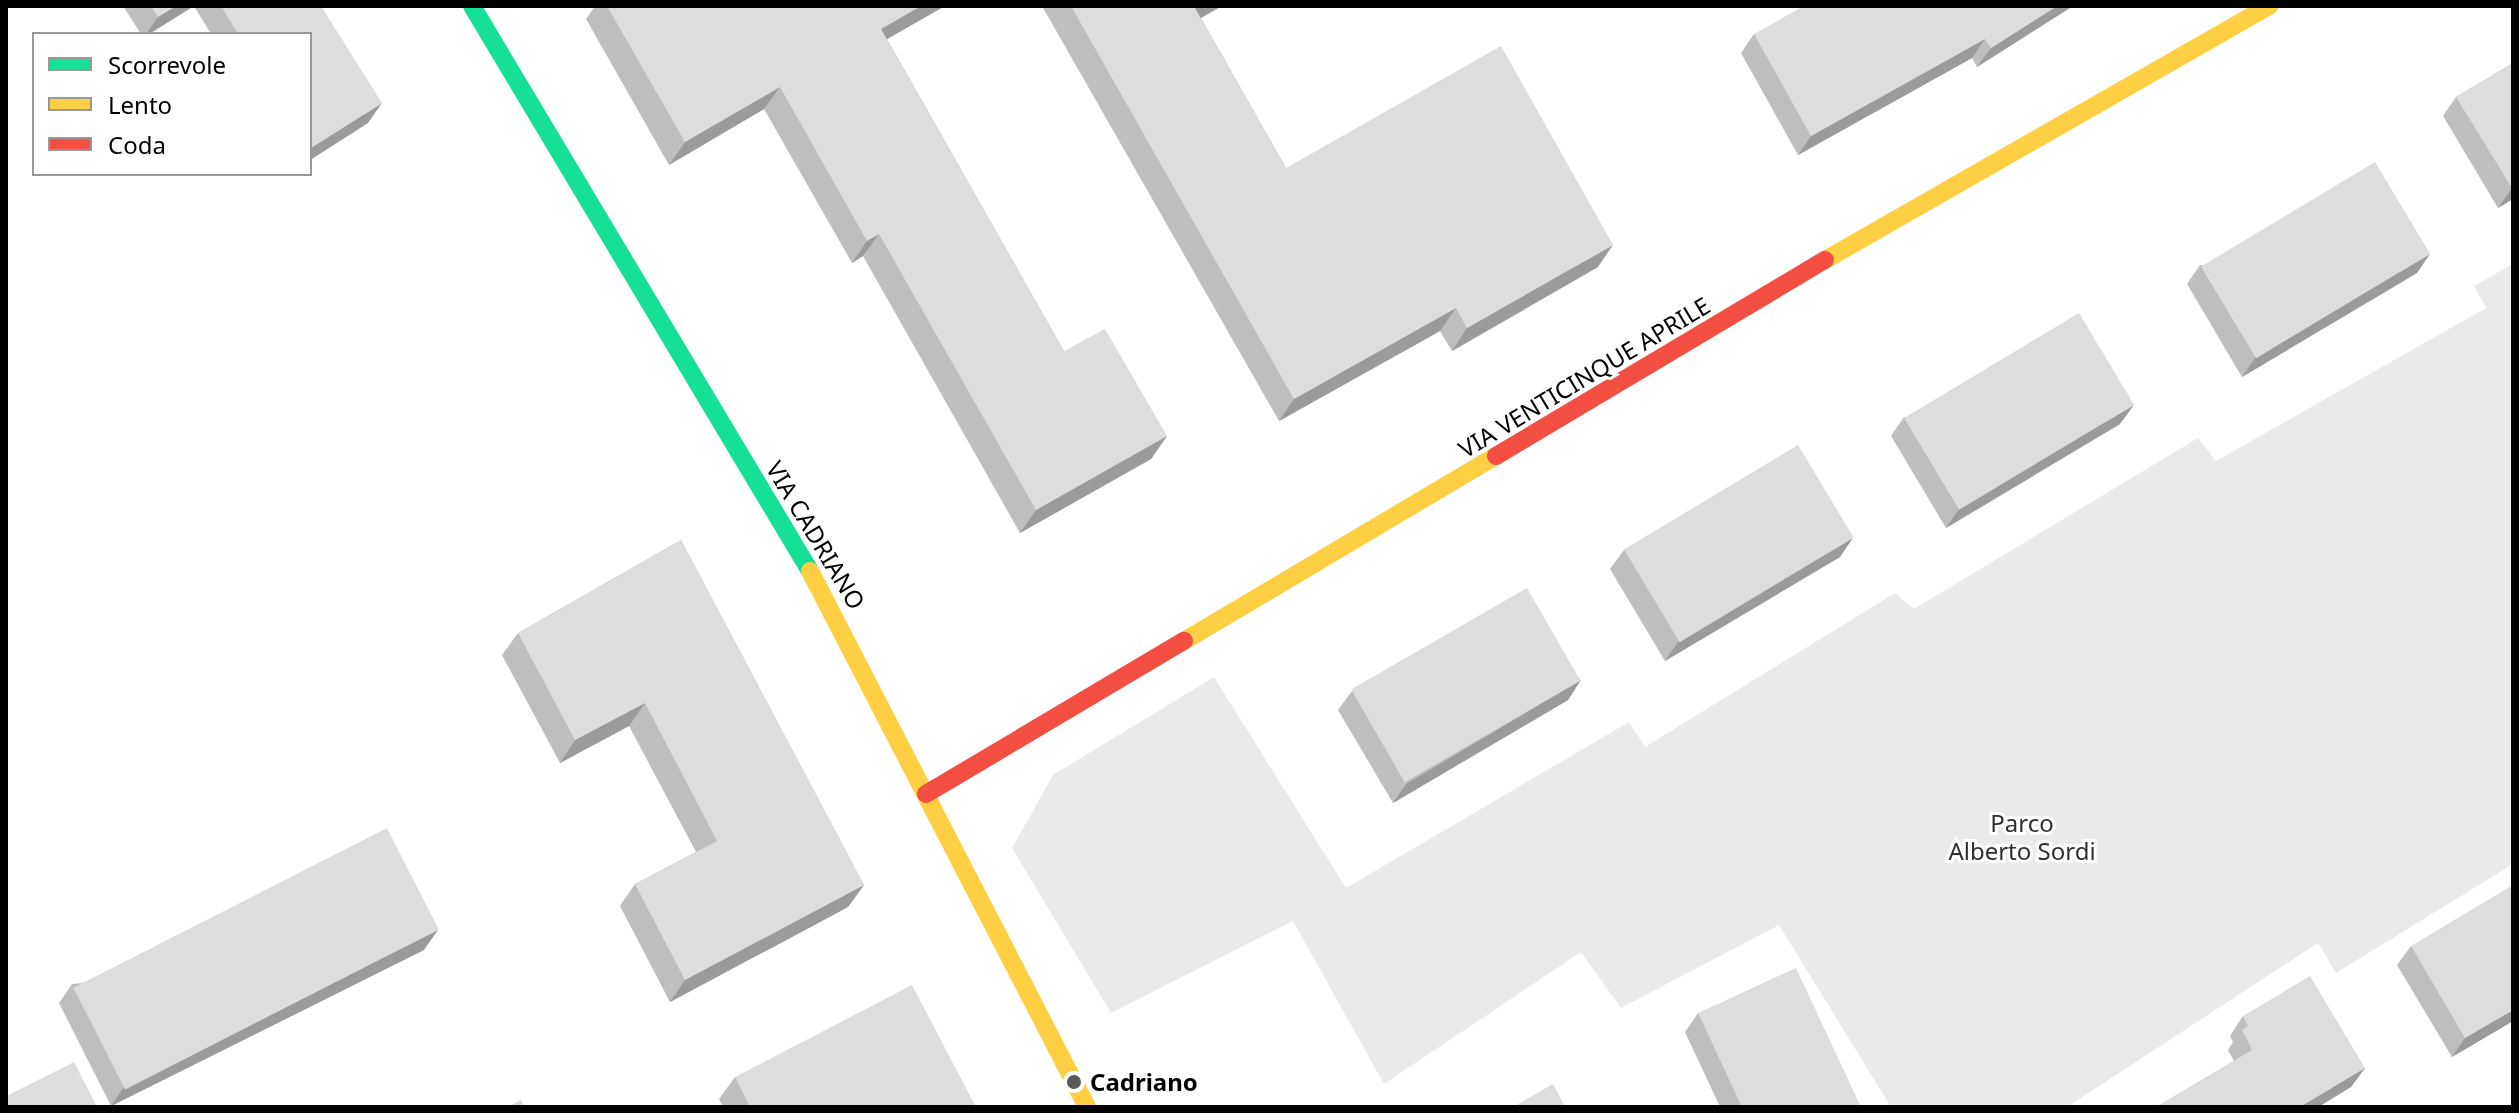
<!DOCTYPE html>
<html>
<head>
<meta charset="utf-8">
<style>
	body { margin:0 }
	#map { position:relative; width:2519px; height:1113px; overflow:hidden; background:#fff; font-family:"Noto Sans",sans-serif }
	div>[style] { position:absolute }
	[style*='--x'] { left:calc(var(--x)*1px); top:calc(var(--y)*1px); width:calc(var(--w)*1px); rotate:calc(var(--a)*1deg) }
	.green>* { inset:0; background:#eaeaea }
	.fast>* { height:18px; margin:-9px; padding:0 9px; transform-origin:9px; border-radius:9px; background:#16e098 }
	.slow>* { height:18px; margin:-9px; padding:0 9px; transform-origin:9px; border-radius:9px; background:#ffcf43 }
	.jam>* { height:18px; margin:-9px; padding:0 9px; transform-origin:9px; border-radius:9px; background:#f24e42 }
	.wall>* { inset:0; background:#bebebe }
	.shaded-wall>* { inset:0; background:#9b9b9b }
	.building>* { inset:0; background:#ddd; transform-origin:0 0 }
	.dots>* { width:22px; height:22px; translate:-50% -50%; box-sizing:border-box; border:4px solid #fff; border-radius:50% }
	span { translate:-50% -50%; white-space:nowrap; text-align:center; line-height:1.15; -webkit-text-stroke:6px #fff; paint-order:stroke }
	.street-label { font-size:24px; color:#000 }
	.park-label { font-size:24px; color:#303030 }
	.poi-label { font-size:24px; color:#000; font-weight:700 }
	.left { translate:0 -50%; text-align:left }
	.frame { position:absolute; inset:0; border:8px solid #000; pointer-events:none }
	.legend { position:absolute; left:32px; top:32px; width:280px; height:144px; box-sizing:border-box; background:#fff; border:2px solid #999; margin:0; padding:10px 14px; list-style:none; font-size:24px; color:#000 }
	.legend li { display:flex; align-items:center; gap:16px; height:40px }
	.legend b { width:40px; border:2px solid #999 }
</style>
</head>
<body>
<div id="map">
	<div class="green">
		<i style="clip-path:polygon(2513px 264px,2513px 864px,2336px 973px,2318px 943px,2067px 1107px,1891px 1107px,1779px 925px,1621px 1008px,1581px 952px,1384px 1084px,1293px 921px,1111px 1013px,1012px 848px,1053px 775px,1214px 677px,1346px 888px,1629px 722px,1645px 747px,1895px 593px,1914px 609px,2198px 438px,2216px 461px,2486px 308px,2474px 286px)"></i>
	</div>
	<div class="fast">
		<i style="--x:472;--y:6;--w:658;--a:59.11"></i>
	</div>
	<div class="slow">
		<i style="--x:1825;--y:260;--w:512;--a:-29.77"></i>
		<i style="--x:810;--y:571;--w:603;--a:62.67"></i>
		<i style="--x:1184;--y:641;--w:363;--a:-30.7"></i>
	</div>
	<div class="jam">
		<i style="--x:1496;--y:456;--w:383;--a:-30.8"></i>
		<i style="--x:926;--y:794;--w:300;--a:-30.7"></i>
	</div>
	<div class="wall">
		<i style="clip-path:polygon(123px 6px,321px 6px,368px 123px,310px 160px,310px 34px,211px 34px,194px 6px,149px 34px,141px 34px)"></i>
		<i style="clip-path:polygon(595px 6px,945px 6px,887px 39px,1064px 351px,1167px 436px,1151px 459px,1020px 533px,863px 256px,852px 263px,764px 109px,669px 165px,586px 19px)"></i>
		<i style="clip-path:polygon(1042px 6px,1222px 6px,1201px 18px,1286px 168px,1598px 267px,1452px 351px,1440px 331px,1279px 421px)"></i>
		<i style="clip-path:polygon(2073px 6px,1977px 67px,1972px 58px,1798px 155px,1741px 53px,1754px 34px)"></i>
		<i style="clip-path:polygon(2513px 63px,2513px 199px,2498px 208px,2443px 116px,2456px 97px)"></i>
		<i style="clip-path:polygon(2200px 265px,2417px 273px,2242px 377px,2187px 284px)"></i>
		<i style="clip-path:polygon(1904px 417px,2120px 424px,1946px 528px,1891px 436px)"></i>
		<i style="clip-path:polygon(681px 540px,864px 885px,848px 907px,670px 1002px,620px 906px,635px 884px,696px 852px,629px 726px,560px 763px,502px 655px,518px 633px)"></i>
		<i style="clip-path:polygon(1624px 550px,1840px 557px,1665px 661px,1610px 569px)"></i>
		<i style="clip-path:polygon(1581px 680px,1568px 700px,1393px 803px,1338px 710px,1352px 691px)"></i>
		<i style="clip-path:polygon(2411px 946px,2513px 1021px,2452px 1057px,2397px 965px)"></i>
		<i style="clip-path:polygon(424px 950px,111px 1106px,59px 1003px,72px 984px)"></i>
		<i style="clip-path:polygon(1698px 1013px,1861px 1107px,1720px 1107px,1685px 1032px)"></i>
		<i style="clip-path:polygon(2243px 1016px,2365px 1068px,2351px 1087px,2318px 1107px,2156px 1107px,2234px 1061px,2228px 1050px,2233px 1042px,2230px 1036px)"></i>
		<i style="clip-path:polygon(735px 1077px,976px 1107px,723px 1107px,719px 1099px)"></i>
	</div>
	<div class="shaded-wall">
		<i style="clip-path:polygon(176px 6px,194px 6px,149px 34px,146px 34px,158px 17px)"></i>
		<i style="clip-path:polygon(921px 6px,945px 6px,866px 51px,881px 29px)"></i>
		<i style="clip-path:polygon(1198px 6px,1222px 6px,1179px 30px,1195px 8px)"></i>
		<i style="clip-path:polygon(2057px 6px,2073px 6px,1977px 67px,1991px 48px)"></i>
		<i style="clip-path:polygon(1985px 39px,1972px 58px,1798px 155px,1811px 136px)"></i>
		<i style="clip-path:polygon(780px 87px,764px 109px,669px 165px,685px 142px)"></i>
		<i style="clip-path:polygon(382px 103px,368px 123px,310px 160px,311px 148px)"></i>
		<i style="clip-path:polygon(2512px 188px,2513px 188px,2513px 199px,2498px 208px)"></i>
		<i style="clip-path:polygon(879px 234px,863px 256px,852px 263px,867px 241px)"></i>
		<i style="clip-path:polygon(1613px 245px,1598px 267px,1452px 351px,1467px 328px)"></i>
		<i style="clip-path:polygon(2430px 254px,2417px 273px,2242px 377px,2255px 358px)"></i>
		<i style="clip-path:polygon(1456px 308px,1440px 331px,1279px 421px,1294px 399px)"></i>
		<i style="clip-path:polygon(2134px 405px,2120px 424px,1946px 528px,1959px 509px)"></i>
		<i style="clip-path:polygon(1167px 436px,1151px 459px,1020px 533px,1036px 510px)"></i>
		<i style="clip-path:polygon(1853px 538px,1840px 557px,1665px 661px,1678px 642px)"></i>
		<i style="clip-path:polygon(1581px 680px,1568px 700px,1393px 803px,1406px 784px)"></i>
		<i style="clip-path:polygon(645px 703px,629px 726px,560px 763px,575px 740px)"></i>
		<i style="clip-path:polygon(864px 885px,848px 907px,670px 1002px,685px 980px)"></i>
		<i style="clip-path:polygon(438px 930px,424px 950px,111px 1106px,124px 1087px)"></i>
		<i style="clip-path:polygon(2513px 1010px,2513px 1021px,2452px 1057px,2465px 1038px)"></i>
		<i style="clip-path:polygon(2365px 1068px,2351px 1087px,2318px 1107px,2300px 1107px)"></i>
	</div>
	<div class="building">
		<i style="clip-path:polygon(151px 6px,176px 6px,158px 17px)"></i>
		<i style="clip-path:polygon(221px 6px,321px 6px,382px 103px,311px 148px,310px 34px,238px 34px)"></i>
		<i style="clip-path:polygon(607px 6px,921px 6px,881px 29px,1064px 351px,1105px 329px,1167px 436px,1036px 510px,879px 234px,867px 241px,780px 87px,685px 142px)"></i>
		<i style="clip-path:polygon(1071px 6px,1198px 6px,1195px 8px,1286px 168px,1501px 46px,1613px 245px,1467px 328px,1456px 308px,1294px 399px)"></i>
		<i style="clip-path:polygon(1804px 6px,2057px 6px,1991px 48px,1985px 39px,1811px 136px,1754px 34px)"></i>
		<i style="clip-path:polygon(2513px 63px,2513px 188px,2512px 188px,2456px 97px)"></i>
		<i style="left:2375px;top:162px;width:107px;height:203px;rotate:59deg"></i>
		<i style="left:2079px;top:313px;width:107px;height:204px;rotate:59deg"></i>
		<i style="left:1798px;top:445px;width:108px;height:203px;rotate:59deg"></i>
		<i style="clip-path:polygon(681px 540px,864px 885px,685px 980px,635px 884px,717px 841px,645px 703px,575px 740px,518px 633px)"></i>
		<i style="left:1527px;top:588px;width:107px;height:203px;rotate:60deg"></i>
		<i style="left:387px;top:828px;width:114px;height:352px;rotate:63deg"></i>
		<i style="clip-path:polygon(2513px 885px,2513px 1010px,2465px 1038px,2411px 946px)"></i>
		<i style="clip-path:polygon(1796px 968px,1861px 1107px,1742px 1107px,1698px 1013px)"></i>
		<i style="clip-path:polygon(2310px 976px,2365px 1068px,2300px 1107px,2156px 1107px,2252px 1050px,2242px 1030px,2248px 1026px,2243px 1016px)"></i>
		<i style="clip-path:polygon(912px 985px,976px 1107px,750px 1107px,735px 1077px)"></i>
		<i style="clip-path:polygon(74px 1062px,97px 1107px,6px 1107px,6px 1096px)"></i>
		<i style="clip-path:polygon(1553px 1084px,1565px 1107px,1513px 1107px)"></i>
		<i style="clip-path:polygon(521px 1100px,524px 1107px,508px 1107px)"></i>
	</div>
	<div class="dots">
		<i style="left:1074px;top:1082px;background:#595959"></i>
	</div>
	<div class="street-label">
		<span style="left:1584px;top:377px;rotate:-31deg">VIA VENTICINQUE APRILE</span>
		<span style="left:816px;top:535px;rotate:59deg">VIA CADRIANO</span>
	</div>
	<div class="park-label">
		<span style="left:2022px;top:837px">Parco<br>Alberto Sordi</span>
	</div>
	<div class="poi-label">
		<span class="left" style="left:1090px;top:1082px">Cadriano</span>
	</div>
	<div class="frame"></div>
	<ul class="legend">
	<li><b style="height:10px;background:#16e098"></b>Scorrevole</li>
	<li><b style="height:10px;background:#ffcf43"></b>Lento</li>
	<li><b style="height:10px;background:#f24e42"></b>Coda</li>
	</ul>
</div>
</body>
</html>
